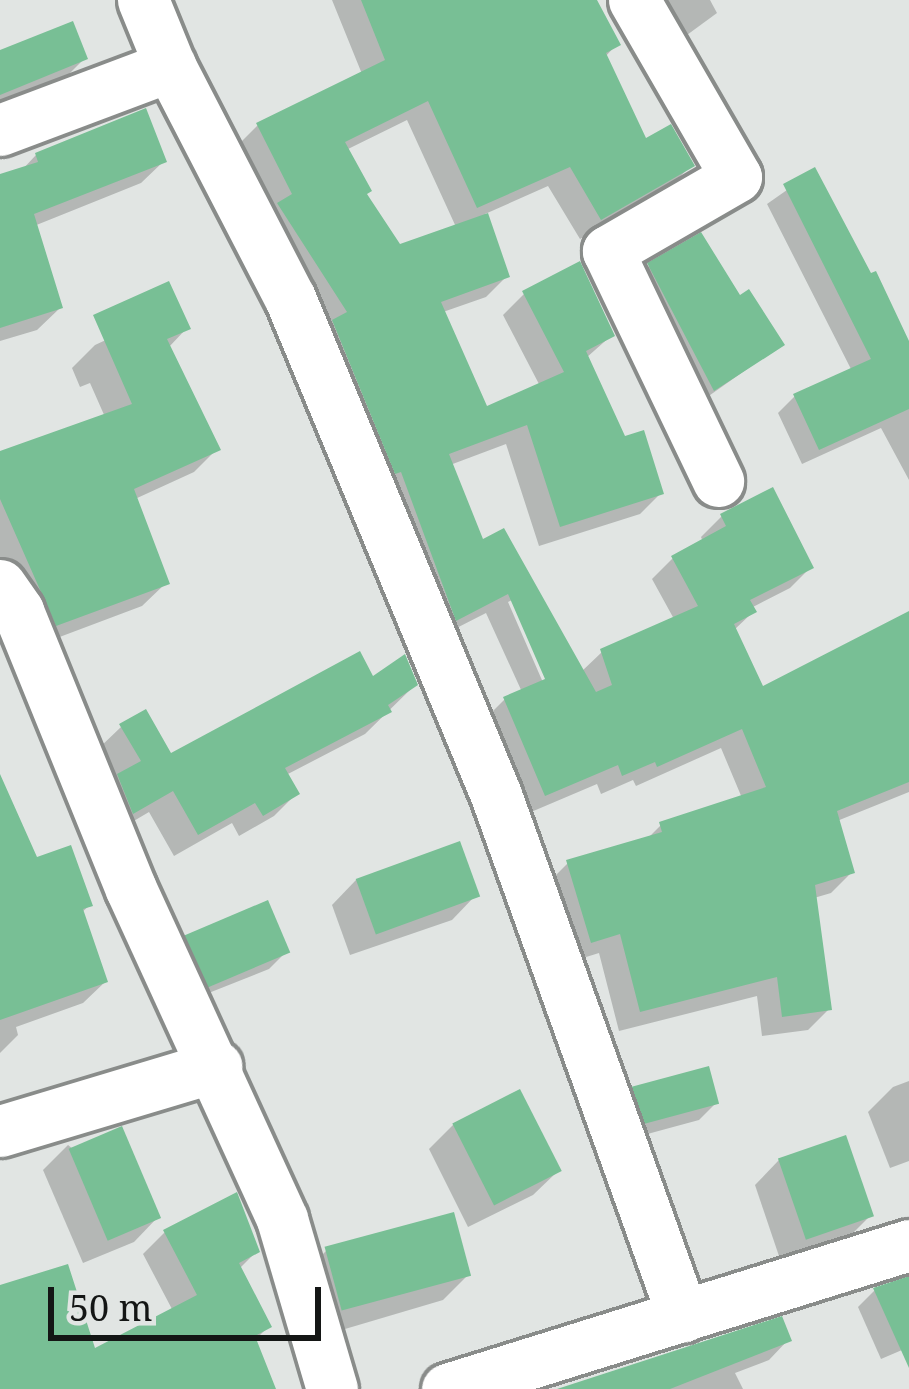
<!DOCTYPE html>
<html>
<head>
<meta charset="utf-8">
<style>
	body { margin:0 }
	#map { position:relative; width:909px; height:1389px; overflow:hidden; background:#e1e5e3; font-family:"Noto Serif",serif }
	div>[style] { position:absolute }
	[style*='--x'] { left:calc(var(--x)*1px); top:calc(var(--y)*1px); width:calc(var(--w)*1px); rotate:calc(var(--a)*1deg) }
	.shadow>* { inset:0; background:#0003 }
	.building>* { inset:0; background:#78bf95; transform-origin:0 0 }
	.roads { filter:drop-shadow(3px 0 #898c8a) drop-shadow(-3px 0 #898c8a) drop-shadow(0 3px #898c8a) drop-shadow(0 -3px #898c8a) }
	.minor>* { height:51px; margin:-25.5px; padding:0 25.5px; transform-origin:25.5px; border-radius:25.5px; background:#fff }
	span { translate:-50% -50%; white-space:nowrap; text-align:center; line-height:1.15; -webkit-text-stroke:9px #e1e5e3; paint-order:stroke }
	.scale { position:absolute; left:48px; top:1287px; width:273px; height:54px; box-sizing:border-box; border:6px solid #141615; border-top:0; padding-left:15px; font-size:36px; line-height:42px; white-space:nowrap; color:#141615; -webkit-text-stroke:9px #e1e5e3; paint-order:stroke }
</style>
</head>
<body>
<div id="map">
	<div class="shadow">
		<i style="clip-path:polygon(evenodd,332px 0,593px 0,617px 44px,605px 57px,644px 143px,691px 166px,670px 186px,580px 239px,548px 186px,485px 214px,507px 276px,486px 297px,443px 312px,486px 410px,540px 386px,503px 315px,524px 294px,612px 335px,586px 358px,623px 440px,661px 493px,640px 514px,539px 546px,506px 444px,450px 465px,481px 543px,581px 672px,602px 652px,674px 619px,652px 579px,673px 558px,703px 542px,701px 537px,722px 516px,811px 567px,790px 588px,751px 608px,753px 612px,733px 631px,762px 690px,909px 615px,909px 792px,837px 821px,852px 872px,831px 893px,814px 898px,829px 1009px,808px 1030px,762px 1036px,757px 996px,619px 1031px,599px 953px,570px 962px,547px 884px,568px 863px,646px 840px,661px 825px,742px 798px,721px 748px,636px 786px,633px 780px,601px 794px,597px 784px,524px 815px,483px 721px,504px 700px,522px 692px,486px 613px,435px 639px,237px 146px,258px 125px,362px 74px,332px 0,407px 120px,456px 227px,399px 248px,364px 195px,346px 150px,407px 120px,332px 0,512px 600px,554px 692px,548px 694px,508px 602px,512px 600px)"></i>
		<i style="clip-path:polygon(654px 0,710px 0,717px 13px,676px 43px)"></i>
		<i style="clip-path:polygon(0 54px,85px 58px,68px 75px,0 103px)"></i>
		<i style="clip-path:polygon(36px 155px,164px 161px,141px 183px,34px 226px,60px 308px,37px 330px,0 341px,0 177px,21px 171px)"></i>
		<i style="clip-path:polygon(814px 171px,909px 348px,909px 480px,881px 428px,802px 464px,778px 413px,795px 396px,852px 371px,767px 204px)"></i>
		<i style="clip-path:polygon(649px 266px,739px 299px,781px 345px,696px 405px,632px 282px)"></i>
		<i style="clip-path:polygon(177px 307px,187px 328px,168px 348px,217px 449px,194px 472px,135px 499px,166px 583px,142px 606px,33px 647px,0 570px,0 454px,105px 417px,90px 383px,80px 387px,72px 368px,95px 345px)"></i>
		<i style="clip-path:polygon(372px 680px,415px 685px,365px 734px,286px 775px,296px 794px,274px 816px,239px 836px,232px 823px,174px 856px,149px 812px,110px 835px,96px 800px,116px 779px,98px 749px,121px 727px,170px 757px)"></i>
		<i style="clip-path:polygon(0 781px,36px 861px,90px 905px,81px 913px,105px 982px,83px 1003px,16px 1027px,18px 1035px,0 1053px)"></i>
		<i style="clip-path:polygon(356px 880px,476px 895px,452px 920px,350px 955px,332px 905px)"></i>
		<i style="clip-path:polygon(186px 936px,286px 952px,269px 969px,191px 1000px,169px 953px)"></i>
		<i style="clip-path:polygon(909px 1081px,909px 1161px,890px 1168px,868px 1112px,893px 1087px)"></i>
		<i style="clip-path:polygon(634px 1089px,716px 1103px,699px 1120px,629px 1139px,617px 1106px)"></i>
		<i style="clip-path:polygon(454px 1124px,558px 1171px,533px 1195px,468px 1227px,429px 1149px)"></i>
		<i style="clip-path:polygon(68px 1145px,158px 1217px,134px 1242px,83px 1263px,43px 1170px)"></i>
		<i style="clip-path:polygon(779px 1160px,870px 1216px,846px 1240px,781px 1262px,755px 1185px)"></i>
		<i style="clip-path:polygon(165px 1232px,257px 1251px,239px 1269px,268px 1327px,254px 1341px,273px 1389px,0 1389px,0 1288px,93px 1352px,173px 1311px,143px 1254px)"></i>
		<i style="clip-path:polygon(327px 1250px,468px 1275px,443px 1300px,318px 1337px,302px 1275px)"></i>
		<i style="clip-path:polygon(909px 1280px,909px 1347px,881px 1359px,858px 1307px,875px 1290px)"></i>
		<i style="clip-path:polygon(788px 1340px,769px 1360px,735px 1373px,743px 1389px,558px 1389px)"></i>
	</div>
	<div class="building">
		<i style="clip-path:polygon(361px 0,597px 0,621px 45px,606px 53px,646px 138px,671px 124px,695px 166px,601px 220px,570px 167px,477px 208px,428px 101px,345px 142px,372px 191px,367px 194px,400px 244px,488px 213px,510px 277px,441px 302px,487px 406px,564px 372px,522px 291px,580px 261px,615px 336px,586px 351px,625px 436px,644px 430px,664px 494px,560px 527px,527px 425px,449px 454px,483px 539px,504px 528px,596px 692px,612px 685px,600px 649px,698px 606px,671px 556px,726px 526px,720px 514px,773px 487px,814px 568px,750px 600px,757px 612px,734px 624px,763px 686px,909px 611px,909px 782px,837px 811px,855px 873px,815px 885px,832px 1010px,782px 1017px,777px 977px,640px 1012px,620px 934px,591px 943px,566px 860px,662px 832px,659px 822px,766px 787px,742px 729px,657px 767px,655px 762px,622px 776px,618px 765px,545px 796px,503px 697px,545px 679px,508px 594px,456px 621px,401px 472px,395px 474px,332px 320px,347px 312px,277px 203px,292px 194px,256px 123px,385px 60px)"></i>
		<i style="clip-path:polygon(73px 21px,88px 59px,0 95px,0 50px)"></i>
		<i style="clip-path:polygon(146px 108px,167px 162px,34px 214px,63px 308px,0 328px,0 174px,38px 162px,35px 153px)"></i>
		<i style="clip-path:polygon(815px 167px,871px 273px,876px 271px,909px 341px,909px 409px,819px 450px,793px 394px,871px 359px,783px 184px)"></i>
		<i style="clip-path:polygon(701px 232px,740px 295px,749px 289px,785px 345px,714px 391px,647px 263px)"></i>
		<i style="clip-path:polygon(169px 281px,191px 329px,167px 339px,221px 450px,134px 489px,170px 584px,56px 626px,0 499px,0 451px,132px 404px,93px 315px)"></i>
		<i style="clip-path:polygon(360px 651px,373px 676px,405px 654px,418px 685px,388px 705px,392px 712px,285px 768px,300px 794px,263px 816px,255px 803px,198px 835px,173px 791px,133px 814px,117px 774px,141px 761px,119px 724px,146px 709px,171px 753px)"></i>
		<i style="clip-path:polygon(0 774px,37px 857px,71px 845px,93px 906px,83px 909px,108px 982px,0 1020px)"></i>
		<i style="left:460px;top:841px;width:59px;height:111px;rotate:70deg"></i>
		<i style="left:268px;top:900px;width:57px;height:91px;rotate:67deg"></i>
		<i style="left:709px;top:1066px;width:39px;height:80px;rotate:75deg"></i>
		<i style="left:520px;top:1089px;width:92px;height:76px;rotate:63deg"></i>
		<i style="left:122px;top:1126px;width:100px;height:58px;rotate:67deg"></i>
		<i style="left:846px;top:1135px;width:86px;height:72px;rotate:71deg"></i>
		<i style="clip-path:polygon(237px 1192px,260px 1252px,239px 1263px,272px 1327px,255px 1336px,276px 1389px,0 1389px,0 1285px,68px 1264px,95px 1348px,197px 1295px,163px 1230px)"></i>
		<i style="left:454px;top:1212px;width:66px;height:134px;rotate:75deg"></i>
		<i style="clip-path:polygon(909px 1276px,909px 1368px,873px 1288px)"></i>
		<i style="clip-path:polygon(782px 1316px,792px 1341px,670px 1389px,557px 1389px)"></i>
	</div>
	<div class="roads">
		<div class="minor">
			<i style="--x:143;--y:0;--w:71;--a:67.8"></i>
			<i style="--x:170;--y:66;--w:261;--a:62.7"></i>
			<i style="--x:290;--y:298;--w:538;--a:67.49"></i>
			<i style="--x:496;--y:795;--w:554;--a:70.29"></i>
			<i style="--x:634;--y:0;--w:204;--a:60"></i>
			<i style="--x:736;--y:177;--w:148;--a:150"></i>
			<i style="--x:608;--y:251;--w:255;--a:64.4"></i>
			<i style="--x:0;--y:130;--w:182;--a:-20.6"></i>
			<i style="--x:0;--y:585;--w:32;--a:55"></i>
			<i style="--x:18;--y:611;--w:300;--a:67.9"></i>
			<i style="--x:131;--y:889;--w:363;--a:65.4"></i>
			<i style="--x:282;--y:1219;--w:177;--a:73.6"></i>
			<i style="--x:0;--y:1131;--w:226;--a:-16.7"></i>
			<i style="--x:447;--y:1389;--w:484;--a:-17.3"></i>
		</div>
	</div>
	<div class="scale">50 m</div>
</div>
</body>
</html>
